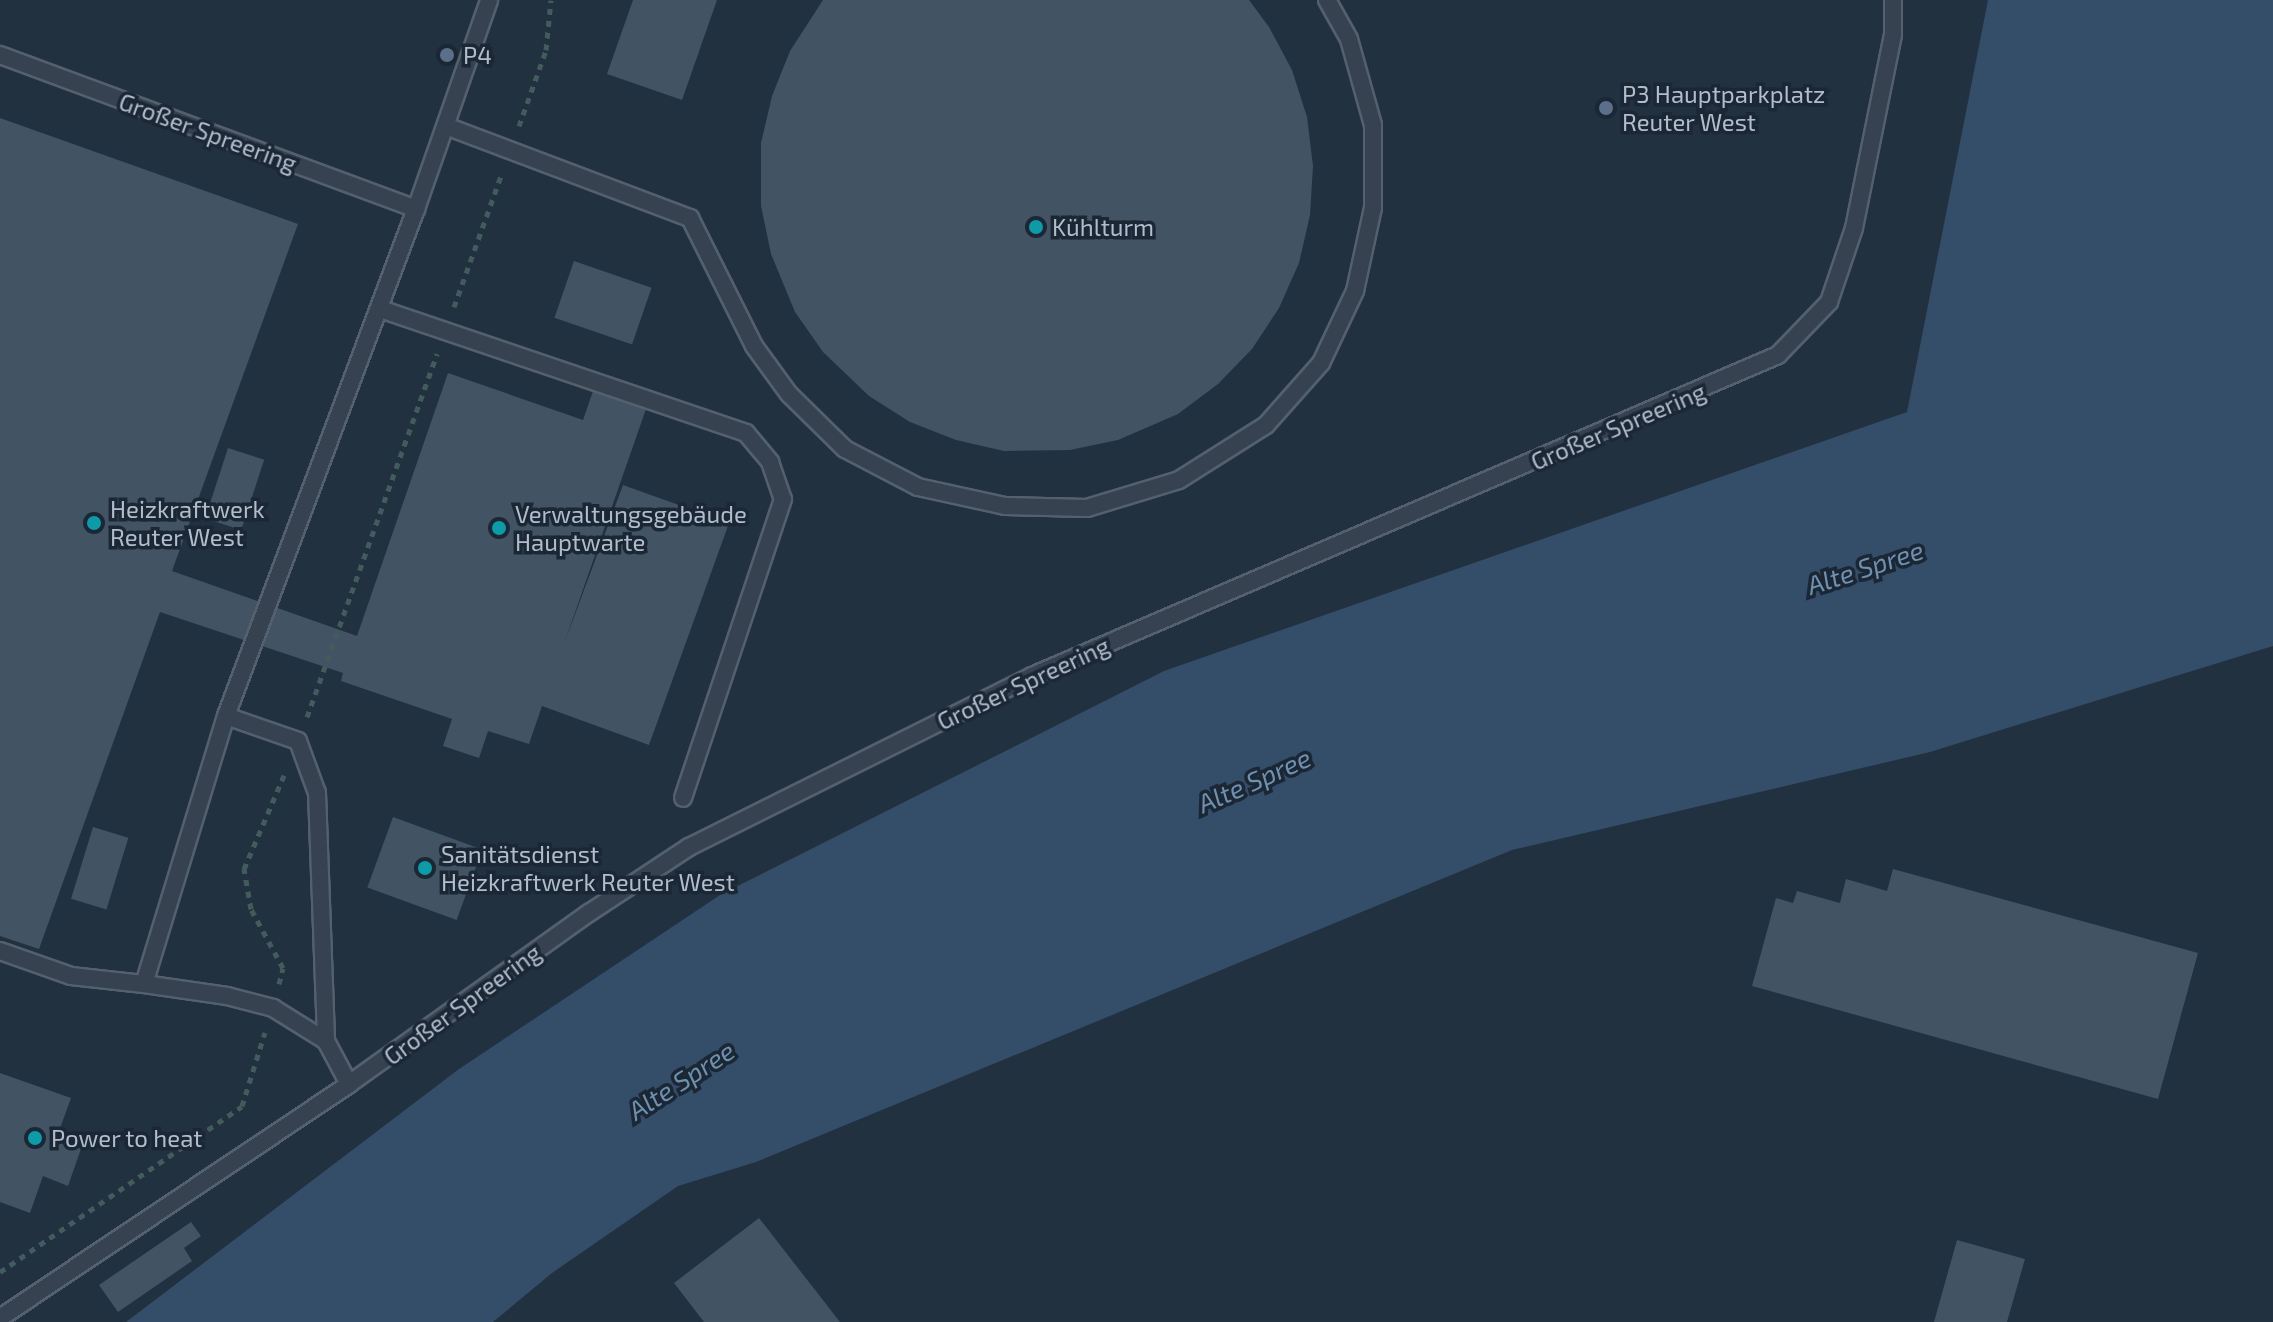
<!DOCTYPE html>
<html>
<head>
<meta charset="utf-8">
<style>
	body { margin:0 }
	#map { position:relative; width:2273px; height:1322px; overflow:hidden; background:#22313f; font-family:"Exo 2",sans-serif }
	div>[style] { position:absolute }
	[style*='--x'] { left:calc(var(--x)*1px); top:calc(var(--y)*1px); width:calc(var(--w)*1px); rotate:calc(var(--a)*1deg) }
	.water>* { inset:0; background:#344d68 }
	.building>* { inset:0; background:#425364; transform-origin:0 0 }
	.path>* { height:5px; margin-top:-2.5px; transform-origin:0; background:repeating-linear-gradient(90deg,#425c5d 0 6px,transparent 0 12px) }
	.roads { filter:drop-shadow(2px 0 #54606d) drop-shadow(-2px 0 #54606d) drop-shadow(0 2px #54606d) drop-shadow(0 -2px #54606d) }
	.service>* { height:16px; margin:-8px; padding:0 8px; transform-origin:8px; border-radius:8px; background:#36424f }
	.dots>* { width:22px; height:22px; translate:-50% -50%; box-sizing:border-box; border:4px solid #1b2734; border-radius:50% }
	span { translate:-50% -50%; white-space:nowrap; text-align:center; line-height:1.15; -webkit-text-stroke:7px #1b2734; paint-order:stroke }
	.poi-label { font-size:24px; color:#b2bdca }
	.left { translate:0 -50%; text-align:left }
	.street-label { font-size:24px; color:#b2bdca }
	.water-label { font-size:26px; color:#7090b0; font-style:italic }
</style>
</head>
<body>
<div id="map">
	<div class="water">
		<i style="clip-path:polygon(1988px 0,2273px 0,2273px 646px,1930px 752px,1512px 850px,756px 1162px,678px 1186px,552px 1273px,493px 1322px,126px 1322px,459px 1069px,720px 895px,1164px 671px,1907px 412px)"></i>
	</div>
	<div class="building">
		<i style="clip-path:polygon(633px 0,717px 0,682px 100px,607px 74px)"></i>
		<i style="clip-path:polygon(823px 0,1249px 0,1269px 27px,1292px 70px,1307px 117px,1313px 166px,1310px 215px,1299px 263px,1279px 308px,1252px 349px,1218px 384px,1178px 414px,1118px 440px,1070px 450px,1004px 451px,956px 440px,910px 422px,869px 396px,823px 352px,795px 312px,771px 254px,761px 206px,761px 143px,772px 96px,790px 51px)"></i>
		<i style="clip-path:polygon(0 118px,298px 224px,172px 571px,357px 636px,448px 373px,583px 420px,593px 391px,646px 409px,564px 644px,623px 485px,729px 523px,649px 745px,542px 706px,529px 744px,488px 731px,479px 758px,443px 746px,452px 719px,341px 681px,343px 673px,160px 612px,39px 949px,0 936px)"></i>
		<i style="left:574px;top:261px;width:82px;height:60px;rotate:19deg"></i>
		<i style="left:228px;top:448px;width:38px;height:74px;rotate:18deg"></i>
		<i style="left:393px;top:817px;width:95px;height:75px;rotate:20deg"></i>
		<i style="left:93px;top:827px;width:37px;height:75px;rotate:17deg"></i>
		<i style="clip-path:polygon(1893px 869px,2198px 953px,2158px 1099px,1752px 986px,1776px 898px,1793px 903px,1797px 891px,1840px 903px,1846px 879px,1887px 891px)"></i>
		<i style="clip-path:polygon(0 1073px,71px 1098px,58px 1134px,83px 1143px,68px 1186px,43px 1176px,30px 1213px,0 1202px)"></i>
		<i style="clip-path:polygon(759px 1218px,840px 1322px,704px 1322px,674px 1283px)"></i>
		<i style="clip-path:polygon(191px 1222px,201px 1236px,184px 1248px,192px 1261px,118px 1312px,99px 1285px)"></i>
		<i style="clip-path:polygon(1957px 1240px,2025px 1259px,2007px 1322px,1934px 1322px)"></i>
	</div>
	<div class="path">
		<i style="--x:519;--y:126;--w:81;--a:-70.4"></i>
		<i style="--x:546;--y:50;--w:50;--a:-84.3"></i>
		<i style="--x:454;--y:307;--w:142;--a:-70.3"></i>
		<i style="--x:307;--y:717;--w:386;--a:-70.3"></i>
		<i style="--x:279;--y:984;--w:16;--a:-76"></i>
		<i style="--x:283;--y:968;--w:67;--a:-118.5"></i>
		<i style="--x:251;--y:909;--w:41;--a:-99.9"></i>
		<i style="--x:244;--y:869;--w:102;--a:-66.9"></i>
		<i style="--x:0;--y:1272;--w:293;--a:-34.4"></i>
		<i style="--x:242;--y:1106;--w:77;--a:-72.7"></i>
	</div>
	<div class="roads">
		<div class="service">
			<i style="--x:0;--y:55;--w:444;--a:20.3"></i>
			<i style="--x:446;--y:126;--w:261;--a:20.7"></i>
			<i style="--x:690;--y:218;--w:143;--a:63.4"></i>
			<i style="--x:754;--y:346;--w:59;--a:53.9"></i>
			<i style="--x:789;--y:394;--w:78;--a:44.5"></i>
			<i style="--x:845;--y:449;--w:82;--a:27.5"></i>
			<i style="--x:918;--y:487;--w:89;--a:12.3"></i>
			<i style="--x:1005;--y:506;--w:82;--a:1.4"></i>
			<i style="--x:1087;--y:508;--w:96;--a:-16.9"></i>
			<i style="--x:1179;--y:480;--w:103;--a:-32.3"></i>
			<i style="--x:1266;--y:425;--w:83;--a:-48.4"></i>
			<i style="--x:1321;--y:363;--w:80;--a:-64.7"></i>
			<i style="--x:1355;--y:291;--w:85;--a:-77.8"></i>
			<i style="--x:1373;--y:208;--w:83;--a:-90"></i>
			<i style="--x:1373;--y:125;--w:89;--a:-105.6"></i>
			<i style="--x:1349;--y:39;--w:45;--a:-119.4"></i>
			<i style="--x:380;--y:309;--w:386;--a:18.7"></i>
			<i style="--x:746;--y:433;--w:38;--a:50"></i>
			<i style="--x:770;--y:462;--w:39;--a:71"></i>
			<i style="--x:783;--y:499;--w:315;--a:108.5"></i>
			<i style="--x:226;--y:716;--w:76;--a:19.1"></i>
			<i style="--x:298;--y:741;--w:55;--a:69.9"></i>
			<i style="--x:317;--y:793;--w:248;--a:87.9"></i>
			<i style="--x:0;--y:951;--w:75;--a:19.4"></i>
			<i style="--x:71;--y:976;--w:73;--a:6.3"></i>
			<i style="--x:144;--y:984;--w:280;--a:-73"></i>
			<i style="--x:226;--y:716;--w:541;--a:-69.46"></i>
			<i style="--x:416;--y:209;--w:221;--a:-70.7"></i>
			<i style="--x:144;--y:984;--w:84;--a:8.2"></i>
			<i style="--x:227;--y:996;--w:48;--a:14.6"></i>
			<i style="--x:273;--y:1008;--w:62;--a:31.9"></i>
			<i style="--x:326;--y:1041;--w:49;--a:61.9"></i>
			<i style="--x:0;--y:1318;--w:420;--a:-33.8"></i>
			<i style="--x:349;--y:1084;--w:295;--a:-35.5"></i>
			<i style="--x:589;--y:913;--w:120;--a:-33.4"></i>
			<i style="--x:689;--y:847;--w:383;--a:-26.5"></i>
			<i style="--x:1032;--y:676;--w:812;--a:-23.28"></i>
			<i style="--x:1778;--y:355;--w:74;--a:-46.1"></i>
			<i style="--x:1829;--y:302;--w:78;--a:-71.3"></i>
			<i style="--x:1854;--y:228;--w:197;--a:-78.6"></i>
			<i style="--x:1893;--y:35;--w:35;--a:-90"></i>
		</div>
	</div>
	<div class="dots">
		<i style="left:447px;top:55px;background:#5c6f8a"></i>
		<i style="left:1606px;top:108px;background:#5c6f8a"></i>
		<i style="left:1036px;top:227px;background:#0f9aa8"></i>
		<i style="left:94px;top:523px;background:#0f9aa8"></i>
		<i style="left:499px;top:528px;background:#0f9aa8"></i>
		<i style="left:425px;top:868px;background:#0f9aa8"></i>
		<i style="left:35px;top:1138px;background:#0f9aa8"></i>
	</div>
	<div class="poi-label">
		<span class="left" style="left:463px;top:55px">P4</span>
		<span class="left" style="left:1622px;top:108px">P3 Hauptparkplatz<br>Reuter West</span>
		<span class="left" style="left:1052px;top:227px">Kühlturm</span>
		<span class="left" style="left:110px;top:523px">Heizkraftwerk<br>Reuter West</span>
		<span class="left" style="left:515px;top:528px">Verwaltungsgebäude<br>Hauptwarte</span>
		<span class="left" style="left:441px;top:868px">Sanitätsdienst<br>Heizkraftwerk Reuter West</span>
		<span class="left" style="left:51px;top:1138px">Power to heat</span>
	</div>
	<div class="street-label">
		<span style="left:208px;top:132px;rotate:20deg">Großer Spreering</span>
		<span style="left:1618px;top:426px;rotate:-23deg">Großer Spreering</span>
		<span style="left:1023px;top:683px;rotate:-25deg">Großer Spreering</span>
		<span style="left:462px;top:1004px;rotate:-36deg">Großer Spreering</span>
	</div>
	<div class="water-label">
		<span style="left:1865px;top:567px;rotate:-18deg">Alte Spree</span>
		<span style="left:1254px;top:780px;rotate:-24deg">Alte Spree</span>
		<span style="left:681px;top:1080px;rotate:-33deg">Alte Spree</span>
	</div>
</div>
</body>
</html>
